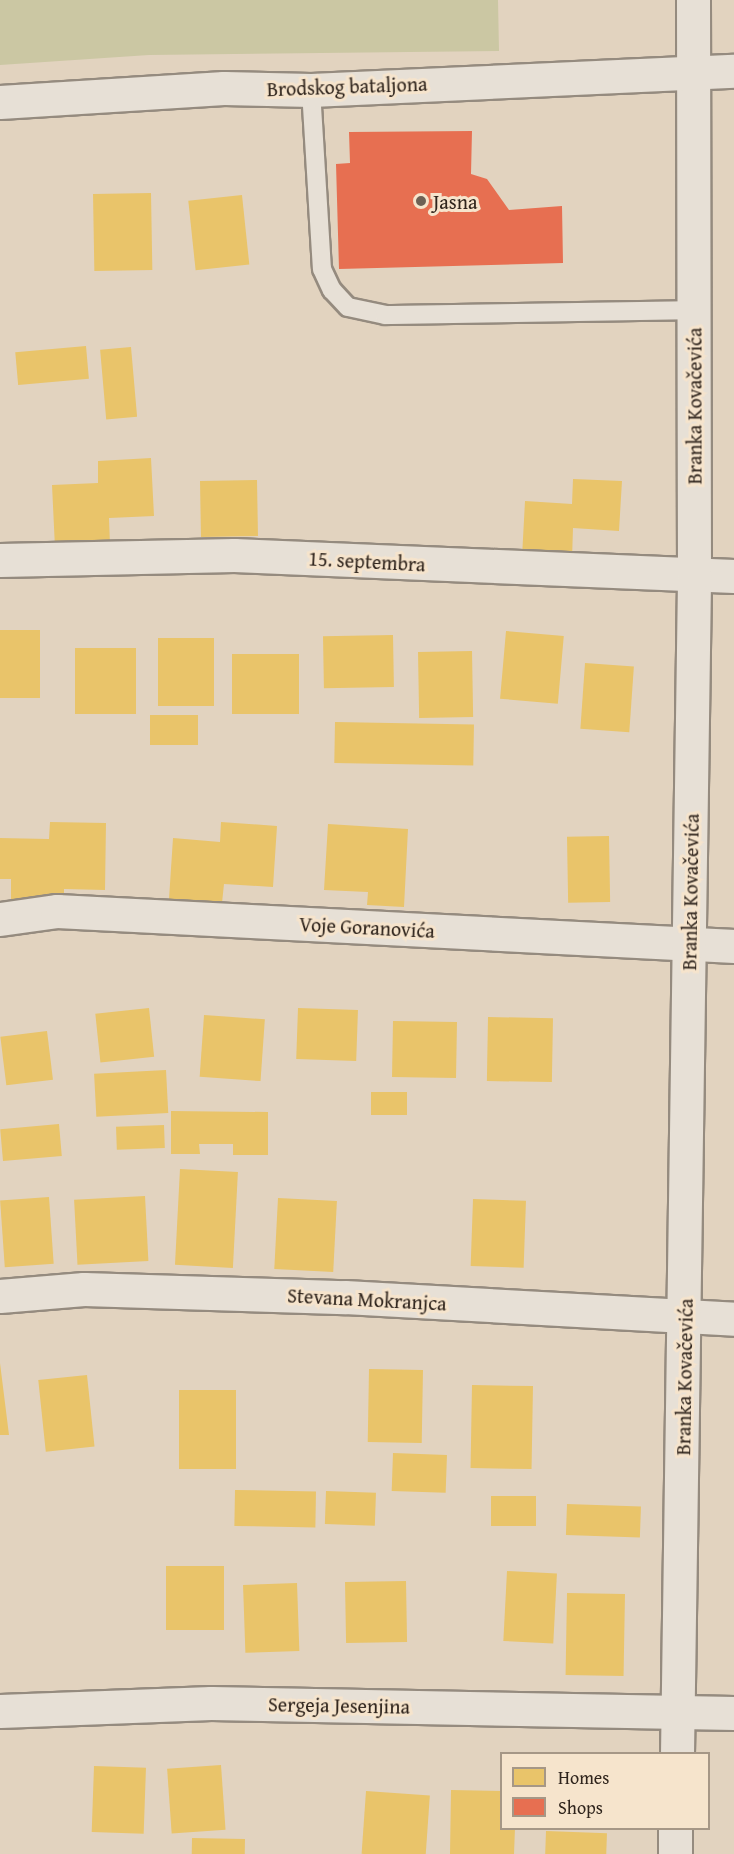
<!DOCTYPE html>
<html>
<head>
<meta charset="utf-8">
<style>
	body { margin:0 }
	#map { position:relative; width:734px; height:1854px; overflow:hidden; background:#e2d3bf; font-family:"Gentium Book Plus",serif }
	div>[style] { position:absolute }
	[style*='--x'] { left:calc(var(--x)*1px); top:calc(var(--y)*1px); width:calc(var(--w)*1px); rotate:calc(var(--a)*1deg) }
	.green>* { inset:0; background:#cbc7a3 }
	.homes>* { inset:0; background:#e9c46a; transform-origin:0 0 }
	.shops>* { inset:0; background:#e76f51 }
	.roads { filter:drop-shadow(2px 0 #958b7f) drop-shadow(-2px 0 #958b7f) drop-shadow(0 2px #958b7f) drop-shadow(0 -2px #958b7f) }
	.service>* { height:18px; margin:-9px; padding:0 9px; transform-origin:9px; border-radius:9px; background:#e7e0d6 }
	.minor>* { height:33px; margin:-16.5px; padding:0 16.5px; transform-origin:16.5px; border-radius:16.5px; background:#e7e0d6 }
	.tertiary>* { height:33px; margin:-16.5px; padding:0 16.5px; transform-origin:16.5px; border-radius:16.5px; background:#e7e0d6 }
	.dots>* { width:16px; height:16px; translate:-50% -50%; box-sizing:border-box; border:3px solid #f6e4cc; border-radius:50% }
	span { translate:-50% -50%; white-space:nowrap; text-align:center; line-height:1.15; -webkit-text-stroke:6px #f6e4cc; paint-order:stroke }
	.street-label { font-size:20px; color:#2f241c }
	.poi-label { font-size:20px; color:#2f241c }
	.left { translate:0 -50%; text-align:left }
	.legend { position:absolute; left:500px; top:1752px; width:210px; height:78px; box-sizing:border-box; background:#f6e4cc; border:2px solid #a69786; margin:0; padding:8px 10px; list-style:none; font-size:18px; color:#2f241c }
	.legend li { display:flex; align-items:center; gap:12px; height:30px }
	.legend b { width:30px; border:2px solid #a69786 }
</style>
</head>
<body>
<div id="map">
	<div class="green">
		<i style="clip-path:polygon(0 0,498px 0,499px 51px,149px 55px,0 65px)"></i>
	</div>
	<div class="homes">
		<i style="left:151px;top:193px;width:77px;height:58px;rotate:89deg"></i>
		<i style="left:242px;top:195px;width:70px;height:54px;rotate:84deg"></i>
		<i style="left:86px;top:346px;width:33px;height:71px;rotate:85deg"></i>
		<i style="left:131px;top:347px;width:70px;height:31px;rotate:85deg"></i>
		<i style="clip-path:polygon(151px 458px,154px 516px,109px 518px,110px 545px,55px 548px,52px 485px,98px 483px,98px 461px)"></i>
		<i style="clip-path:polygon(573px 479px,622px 481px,619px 531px,573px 528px,572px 559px,522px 557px,525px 501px,572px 504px)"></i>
		<i style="left:257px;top:480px;width:56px;height:57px;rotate:89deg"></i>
		<i style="left:0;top:630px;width:40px;height:68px"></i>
		<i style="left:506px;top:631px;width:58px;height:68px;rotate:5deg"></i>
		<i style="left:393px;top:635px;width:52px;height:70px;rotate:89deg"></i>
		<i style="left:158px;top:638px;width:56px;height:68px"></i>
		<i style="left:75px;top:648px;width:61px;height:66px"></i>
		<i style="left:472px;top:651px;width:66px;height:54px;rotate:89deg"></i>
		<i style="left:232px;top:654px;width:67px;height:60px"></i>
		<i style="left:585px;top:663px;width:49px;height:66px;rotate:4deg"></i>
		<i style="left:150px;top:715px;width:48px;height:30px"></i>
		<i style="left:335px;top:722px;width:139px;height:41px;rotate:1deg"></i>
		<i style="clip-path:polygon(50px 822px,106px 823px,105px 890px,64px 889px,64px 902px,11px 901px,11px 879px,0 879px,0 838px,49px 839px)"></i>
		<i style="clip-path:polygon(221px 822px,277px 826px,273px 887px,224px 884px,222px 903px,169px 899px,173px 838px,220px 842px)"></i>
		<i style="clip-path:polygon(328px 824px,408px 829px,404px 907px,367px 905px,368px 892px,324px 890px)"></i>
		<i style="left:609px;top:836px;width:66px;height:42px;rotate:89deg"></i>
		<i style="left:149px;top:1008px;width:49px;height:54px;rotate:84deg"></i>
		<i style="left:298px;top:1008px;width:60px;height:51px;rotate:2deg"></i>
		<i style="left:204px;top:1015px;width:61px;height:62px;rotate:4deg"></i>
		<i style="left:488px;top:1017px;width:65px;height:64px;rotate:1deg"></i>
		<i style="left:393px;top:1021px;width:64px;height:56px;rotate:1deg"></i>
		<i style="left:47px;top:1031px;width:49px;height:47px;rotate:83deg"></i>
		<i style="left:166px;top:1070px;width:43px;height:72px;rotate:87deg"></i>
		<i style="left:371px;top:1092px;width:36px;height:23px"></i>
		<i style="clip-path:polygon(171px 1111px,268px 1112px,268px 1155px,233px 1155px,233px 1144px,199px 1144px,200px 1154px,171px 1154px)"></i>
		<i style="left:59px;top:1124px;width:32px;height:59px;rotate:85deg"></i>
		<i style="left:164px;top:1125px;width:23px;height:48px;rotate:88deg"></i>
		<i style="left:180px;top:1169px;width:58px;height:96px;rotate:3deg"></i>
		<i style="left:145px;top:1196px;width:65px;height:71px;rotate:87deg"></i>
		<i style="left:49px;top:1197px;width:67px;height:49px;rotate:86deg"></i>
		<i style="left:278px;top:1198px;width:59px;height:71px;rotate:3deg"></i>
		<i style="left:473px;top:1199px;width:53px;height:67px;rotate:2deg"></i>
		<i style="clip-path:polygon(0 1363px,9px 1435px,0 1435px)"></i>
		<i style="left:369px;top:1369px;width:54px;height:73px;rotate:1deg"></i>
		<i style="left:87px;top:1375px;width:72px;height:49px;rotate:84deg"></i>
		<i style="left:472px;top:1385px;width:61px;height:83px;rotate:1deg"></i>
		<i style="left:179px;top:1390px;width:57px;height:79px"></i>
		<i style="left:393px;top:1453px;width:54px;height:38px;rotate:2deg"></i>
		<i style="left:235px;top:1490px;width:81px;height:36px;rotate:1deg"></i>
		<i style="left:326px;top:1491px;width:50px;height:33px;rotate:2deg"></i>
		<i style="left:491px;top:1496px;width:45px;height:30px"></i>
		<i style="left:567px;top:1504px;width:74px;height:31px;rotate:2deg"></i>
		<i style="left:224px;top:1566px;width:64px;height:58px;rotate:90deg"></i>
		<i style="left:507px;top:1571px;width:50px;height:70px;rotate:3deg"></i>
		<i style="left:406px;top:1581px;width:61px;height:61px;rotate:89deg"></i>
		<i style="left:297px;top:1583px;width:68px;height:54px;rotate:88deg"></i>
		<i style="left:567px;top:1593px;width:58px;height:82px;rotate:1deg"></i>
		<i style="left:221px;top:1765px;width:65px;height:54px;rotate:86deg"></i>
		<i style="left:94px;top:1766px;width:52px;height:66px;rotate:2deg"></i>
		<i style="clip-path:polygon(451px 1790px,502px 1791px,502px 1828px,515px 1828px,514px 1854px,450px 1854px)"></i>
		<i style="left:366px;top:1791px;width:64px;height:63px;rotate:4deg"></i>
		<i style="left:546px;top:1831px;width:61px;height:23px;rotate:2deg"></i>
		<i style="left:192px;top:1838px;width:53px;height:16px;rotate:1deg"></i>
	</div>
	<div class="shops">
		<i style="clip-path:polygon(472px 131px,471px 174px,487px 179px,509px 210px,562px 206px,563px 263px,339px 269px,336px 164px,350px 163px,349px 132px)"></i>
	</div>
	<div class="roads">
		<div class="service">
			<i style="--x:311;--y:90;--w:179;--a:86.5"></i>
			<i style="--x:322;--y:269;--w:23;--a:65"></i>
			<i style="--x:332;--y:290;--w:23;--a:47"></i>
			<i style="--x:348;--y:307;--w:38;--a:12"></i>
			<i style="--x:385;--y:315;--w:308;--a:-0.9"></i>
		</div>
		<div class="minor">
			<i style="--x:0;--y:560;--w:234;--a:-1.2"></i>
			<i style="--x:234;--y:555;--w:500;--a:2.41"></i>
			<i style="--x:0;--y:919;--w:58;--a:-8"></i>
			<i style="--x:57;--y:911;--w:678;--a:2.96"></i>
			<i style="--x:0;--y:1296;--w:84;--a:-4.8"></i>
			<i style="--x:84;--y:1289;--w:261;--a:1.8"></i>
			<i style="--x:345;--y:1297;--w:390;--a:3.2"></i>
			<i style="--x:0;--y:1711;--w:211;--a:-2.2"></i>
			<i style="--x:211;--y:1703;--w:523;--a:1.1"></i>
			<i style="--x:677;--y:1754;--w:1180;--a:-89.17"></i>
			<i style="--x:694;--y:574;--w:574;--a:-90.1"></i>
			<i style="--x:675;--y:1854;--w:26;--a:-90"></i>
		</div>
		<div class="tertiary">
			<i style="--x:0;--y:102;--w:224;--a:-3.6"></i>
			<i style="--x:224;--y:88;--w:87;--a:1.3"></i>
			<i style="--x:311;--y:90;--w:423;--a:-2.6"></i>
		</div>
	</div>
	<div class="dots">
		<i style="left:421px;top:201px;background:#6e6155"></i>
	</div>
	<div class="street-label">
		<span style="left:347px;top:86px;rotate:-2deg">Brodskog bataljona</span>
		<span style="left:694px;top:406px;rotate:-90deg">Branka Kovačevića</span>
		<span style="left:367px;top:561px;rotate:3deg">15. septembra</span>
		<span style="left:690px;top:892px;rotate:-89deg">Branka Kovačevića</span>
		<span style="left:367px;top:927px;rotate:3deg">Voje Goranovića</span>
		<span style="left:367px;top:1299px;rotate:3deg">Stevana Mokranjca</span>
		<span style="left:684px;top:1377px;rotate:-89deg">Branka Kovačevića</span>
		<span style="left:339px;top:1705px;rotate:1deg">Sergeja Jesenjina</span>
	</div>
	<div class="poi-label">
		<span class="left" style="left:433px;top:201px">Jasna</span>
	</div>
	<ul class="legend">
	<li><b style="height:16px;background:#e9c46a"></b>Homes</li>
	<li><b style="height:16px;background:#e76f51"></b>Shops</li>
	</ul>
</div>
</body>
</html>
